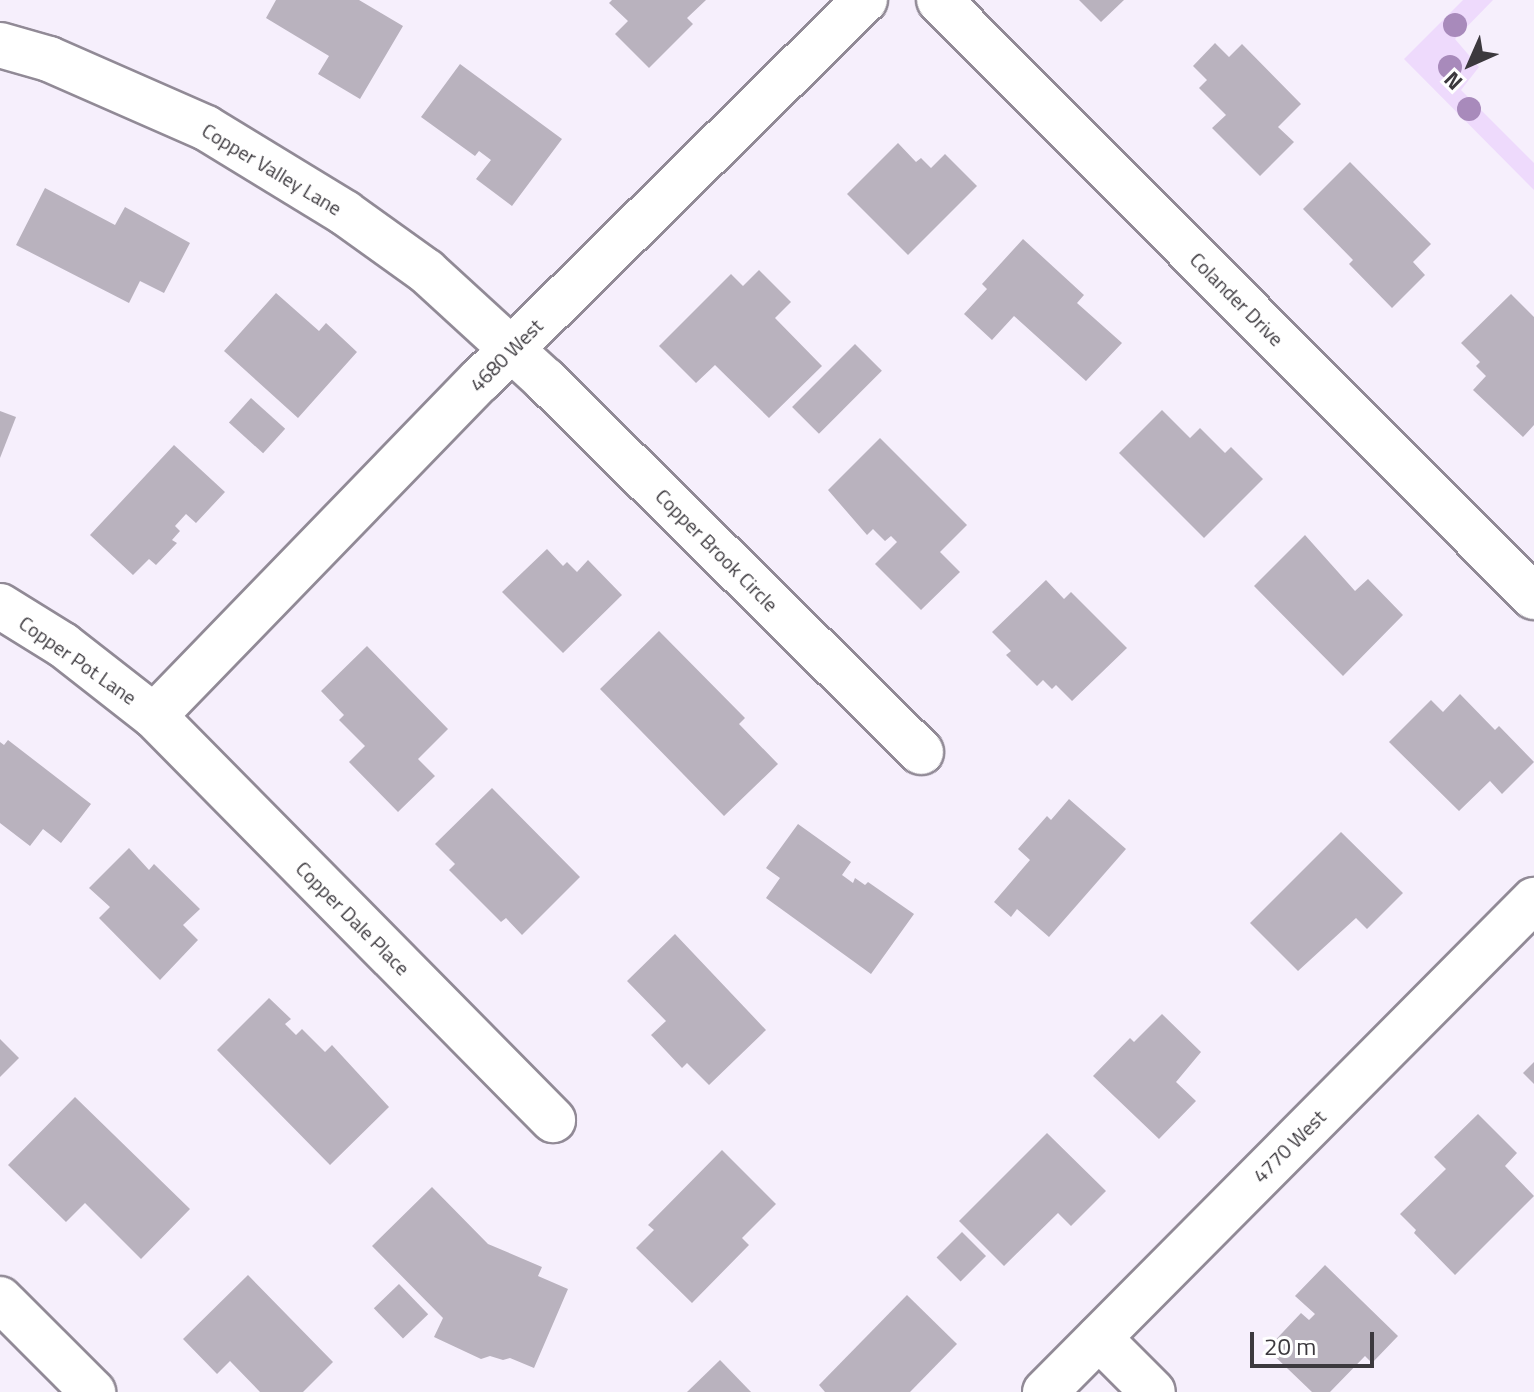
<!DOCTYPE html>
<html>
<head>
<meta charset="utf-8">
<style>
	body { margin:0 }
	#map { position:relative; width:1534px; height:1392px; overflow:hidden; background:#f6effc; font-family:"Titillium Web",sans-serif }
	div>[style] { position:absolute }
	[style*='--x'] { left:calc(var(--x)*1px); top:calc(var(--y)*1px); width:calc(var(--w)*1px); rotate:calc(var(--a)*1deg) }
	.green>* { inset:0; background:#eedafc }
	.building>* { inset:0; background:#b9b2be; transform-origin:0 0 }
	.roads { filter:drop-shadow(2px 0 #918a96) drop-shadow(-2px 0 #918a96) drop-shadow(0 2px #918a96) drop-shadow(0 -2px #918a96) }
	.minor>* { height:44px; margin:-22px; padding:0 22px; transform-origin:22px; border-radius:22px; background:#fff }
	.trees>* { width:24px; height:24px; margin:-12px; border-radius:50%; background:#a88abb }
	span { translate:-50% -50%; white-space:nowrap; text-align:center; line-height:1.15; -webkit-text-stroke:6px #fff; paint-order:stroke }
	.street-label { font-size:20px; color:#3c393e }
	.north { position:absolute; left:1430px; top:24px; width:80px; height:80px; -webkit-text-stroke:6px #fff; paint-order:stroke; rotate:225deg; font-size:22px; font-weight:700; line-height:32px; text-align:center; color:#3c393e }
	.north::after { content:''; display:block; margin:auto; width:28px; height:36px; background:#3c393e; clip-path:polygon(50% 0,100% 100%,50% 72%,0 100%) }
	.scale { position:absolute; left:1250px; top:1332px; width:124px; height:36px; box-sizing:border-box; border:4px solid #3c393e; border-top:0; padding-left:10px; font-size:24px; line-height:28px; white-space:nowrap; color:#3c393e; -webkit-text-stroke:6px #fff; paint-order:stroke }
</style>
</head>
<body>
<div id="map">
	<div class="green">
		<i style="clip-path:polygon(1463px 0,1493px 0,1455px 39px,1479px 67px,1461px 90px,1534px 163px,1534px 190px,1404px 59px)"></i>
	</div>
	<div class="building">
		<i style="clip-path:polygon(276px 0,359px 0,403px 26px,360px 99px,318px 74px,329px 56px,266px 18px)"></i>
		<i style="clip-path:polygon(612px 0,706px 0,687px 18px,693px 24px,649px 68px,615px 34px,628px 21px,609px 3px)"></i>
		<i style="clip-path:polygon(1079px 0,1124px 0,1101px 22px)"></i>
		<i style="clip-path:polygon(1215px 43px,1229px 57px,1242px 44px,1301px 104px,1278px 127px,1294px 142px,1260px 176px,1212px 128px,1226px 115px,1199px 88px,1207px 80px,1193px 66px)"></i>
		<i style="clip-path:polygon(460px 64px,562px 139px,512px 206px,476px 179px,491px 160px,479px 151px,475px 156px,421px 117px)"></i>
		<i style="clip-path:polygon(898px 143px,916px 162px,921px 158px,931px 168px,945px 154px,977px 186px,908px 255px,847px 194px)"></i>
		<i style="clip-path:polygon(1350px 162px,1431px 244px,1413px 262px,1425px 275px,1392px 308px,1349px 264px,1353px 260px,1303px 209px)"></i>
		<i style="clip-path:polygon(45px 188px,115px 225px,125px 207px,190px 243px,164px 293px,140px 281px,129px 303px,16px 245px)"></i>
		<i style="clip-path:polygon(1023px 239px,1084px 295px,1077px 303px,1122px 343px,1086px 381px,1014px 316px,992px 340px,964px 314px,987px 289px,982px 284px)"></i>
		<i style="clip-path:polygon(759px 270px,791px 302px,775px 318px,822px 366px,769px 418px,715px 365px,696px 383px,659px 346px,731px 274px,743px 286px)"></i>
		<i style="clip-path:polygon(276px 293px,319px 331px,326px 323px,357px 352px,298px 418px,224px 351px)"></i>
		<i style="clip-path:polygon(1511px 294px,1534px 317px,1534px 425px,1523px 437px,1473px 390px,1486px 376px,1476px 366px,1480px 362px,1461px 343px)"></i>
		<i style="left:855px;top:344px;width:38px;height:89px;rotate:45deg"></i>
		<i style="left:251px;top:398px;width:46px;height:33px;rotate:42deg"></i>
		<i style="clip-path:polygon(1162px 410px,1190px 438px,1200px 428px,1225px 453px,1231px 447px,1263px 479px,1204px 538px,1119px 453px)"></i>
		<i style="clip-path:polygon(0 411px,16px 417px,0 458px)"></i>
		<i style="clip-path:polygon(880px 438px,967px 525px,940px 552px,960px 572px,921px 610px,875px 564px,897px 542px,891px 536px,885px 541px,873px 529px,867px 535px,828px 490px)"></i>
		<i style="clip-path:polygon(174px 445px,225px 492px,196px 523px,186px 514px,175px 526px,180px 531px,172px 540px,177px 543px,156px 565px,149px 559px,133px 575px,90px 535px)"></i>
		<i style="clip-path:polygon(1305px 535px,1355px 591px,1368px 579px,1403px 615px,1343px 676px,1254px 586px)"></i>
		<i style="clip-path:polygon(547px 549px,563px 566px,567px 562px,577px 572px,588px 560px,622px 595px,563px 653px,502px 592px)"></i>
		<i style="clip-path:polygon(1046px 580px,1064px 599px,1071px 592px,1127px 648px,1072px 701px,1056px 685px,1052px 689px,1043px 680px,1037px 686px,1006px 655px,1011px 651px,992px 632px)"></i>
		<i style="clip-path:polygon(659px 631px,745px 718px,739px 724px,778px 764px,724px 816px,600px 689px)"></i>
		<i style="clip-path:polygon(367px 646px,448px 729px,418px 759px,435px 776px,398px 812px,349px 762px,365px 746px,339px 720px,344px 715px,321px 691px)"></i>
		<i style="clip-path:polygon(1460px 694px,1495px 730px,1499px 726px,1534px 762px,1502px 794px,1490px 781px,1459px 811px,1389px 742px,1431px 700px,1443px 712px)"></i>
		<i style="clip-path:polygon(8px 740px,91px 804px,61px 843px,43px 829px,30px 846px,0 823px,0 742px,4px 745px)"></i>
		<i style="clip-path:polygon(492px 788px,580px 877px,522px 935px,506px 918px,501px 922px,449px 870px,455px 864px,435px 844px)"></i>
		<i style="clip-path:polygon(1069px 799px,1126px 849px,1049px 937px,1017px 909px,1011px 917px,994px 902px,1030px 860px,1018px 849px,1047px 816px,1051px 820px)"></i>
		<i style="clip-path:polygon(798px 824px,851px 862px,842px 875px,853px 883px,855px 878px,865px 885px,868px 882px,914px 914px,871px 974px,766px 898px,780px 878px,766px 868px)"></i>
		<i style="clip-path:polygon(1341px 832px,1403px 893px,1367px 929px,1356px 918px,1298px 971px,1250px 923px)"></i>
		<i style="clip-path:polygon(129px 848px,149px 870px,154px 864px,200px 909px,183px 925px,198px 940px,160px 980px,99px 918px,110px 907px,89px 888px)"></i>
		<i style="clip-path:polygon(675px 934px,766px 1030px,709px 1085px,687px 1063px,682px 1068px,651px 1035px,666px 1021px,627px 981px)"></i>
		<i style="clip-path:polygon(269px 998px,291px 1019px,285px 1024px,296px 1035px,302px 1029px,325px 1052px,332px 1045px,389px 1107px,330px 1165px,217px 1050px)"></i>
		<i style="clip-path:polygon(1162px 1014px,1201px 1052px,1176px 1082px,1196px 1101px,1159px 1139px,1093px 1076px,1130px 1038px,1134px 1042px)"></i>
		<i style="clip-path:polygon(0 1039px,19px 1058px,0 1077px)"></i>
		<i style="clip-path:polygon(1534px 1062px,1534px 1084px,1523px 1073px)"></i>
		<i style="clip-path:polygon(75px 1097px,190px 1209px,141px 1259px,85px 1203px,66px 1222px,8px 1165px)"></i>
		<i style="clip-path:polygon(1478px 1114px,1517px 1153px,1505px 1166px,1534px 1196px,1455px 1275px,1414px 1233px,1416px 1230px,1400px 1214px,1446px 1169px,1434px 1157px)"></i>
		<i style="clip-path:polygon(1047px 1133px,1106px 1191px,1071px 1226px,1058px 1213px,1004px 1266px,959px 1221px)"></i>
		<i style="clip-path:polygon(722px 1150px,776px 1204px,742px 1238px,749px 1245px,692px 1303px,636px 1248px,654px 1230px,648px 1225px)"></i>
		<i style="clip-path:polygon(432px 1187px,488px 1244px,542px 1267px,538px 1276px,568px 1289px,534px 1368px,510px 1358px,503px 1360px,490px 1356px,481px 1359px,434px 1337px,443px 1318px,372px 1246px)"></i>
		<i style="left:962px;top:1232px;width:34px;height:36px;rotate:45deg"></i>
		<i style="clip-path:polygon(1325px 1265px,1398px 1336px,1372px 1363px,1365px 1356px,1330px 1392px,1312px 1392px,1267px 1349px,1301px 1313px,1309px 1320px,1315px 1314px,1295px 1296px)"></i>
		<i style="clip-path:polygon(248px 1275px,333px 1362px,303px 1392px,260px 1392px,230px 1361px,217px 1374px,183px 1339px)"></i>
		<i style="left:399px;top:1284px;width:42px;height:35px;rotate:46deg"></i>
		<i style="clip-path:polygon(907px 1295px,957px 1344px,910px 1392px,825px 1392px,819px 1385px)"></i>
		<i style="clip-path:polygon(720px 1360px,751px 1392px,687px 1392px)"></i>
	</div>
	<div class="roads">
		<div class="minor">
			<i style="--x:939;--y:0;--w:843;--a:45.1"></i>
			<i style="--x:0;--y:45;--w:51;--a:15.9"></i>
			<i style="--x:49;--y:59;--w:171;--a:23.7"></i>
			<i style="--x:206;--y:128;--w:163;--a:31.4"></i>
			<i style="--x:345;--y:213;--w:100;--a:35.6"></i>
			<i style="--x:426;--y:271;--w:161;--a:42.5"></i>
			<i style="--x:545;--y:380;--w:529;--a:44.69"></i>
			<i style="--x:0;--y:606;--w:74;--a:31.8"></i>
			<i style="--x:63;--y:645;--w:115;--a:38"></i>
			<i style="--x:154;--y:716;--w:568;--a:45.36"></i>
			<i style="--x:154;--y:716;--w:468;--a:-45.9"></i>
			<i style="--x:480;--y:380;--w:541;--a:-44.63"></i>
			<i style="--x:0;--y:1299;--w:132;--a:45"></i>
			<i style="--x:1099;--y:1338;--w:76;--a:45"></i>
			<i style="--x:1045;--y:1392;--w:694;--a:-45.18"></i>
		</div>
	</div>
	<div class="trees">
		<i style="left:1455px;top:25px"></i>
		<i style="left:1450px;top:67px"></i>
		<i style="left:1469px;top:109px"></i>
	</div>
	<div class="street-label">
		<span style="left:272px;top:169px;rotate:31deg">Copper Valley Lane</span>
		<span style="left:1237px;top:299px;rotate:45deg">Colander Drive</span>
		<span style="left:506px;top:355px;rotate:-45deg">4680 West</span>
		<span style="left:717px;top:550px;rotate:45deg">Copper Brook Circle</span>
		<span style="left:78px;top:660px;rotate:35deg">Copper Pot Lane</span>
		<span style="left:353px;top:918px;rotate:45deg">Copper Dale Place</span>
		<span style="left:1289px;top:1146px;rotate:-45deg">4770 West</span>
	</div>
	<div class="north">N</div>
	<div class="scale">20 m</div>
</div>
</body>
</html>
